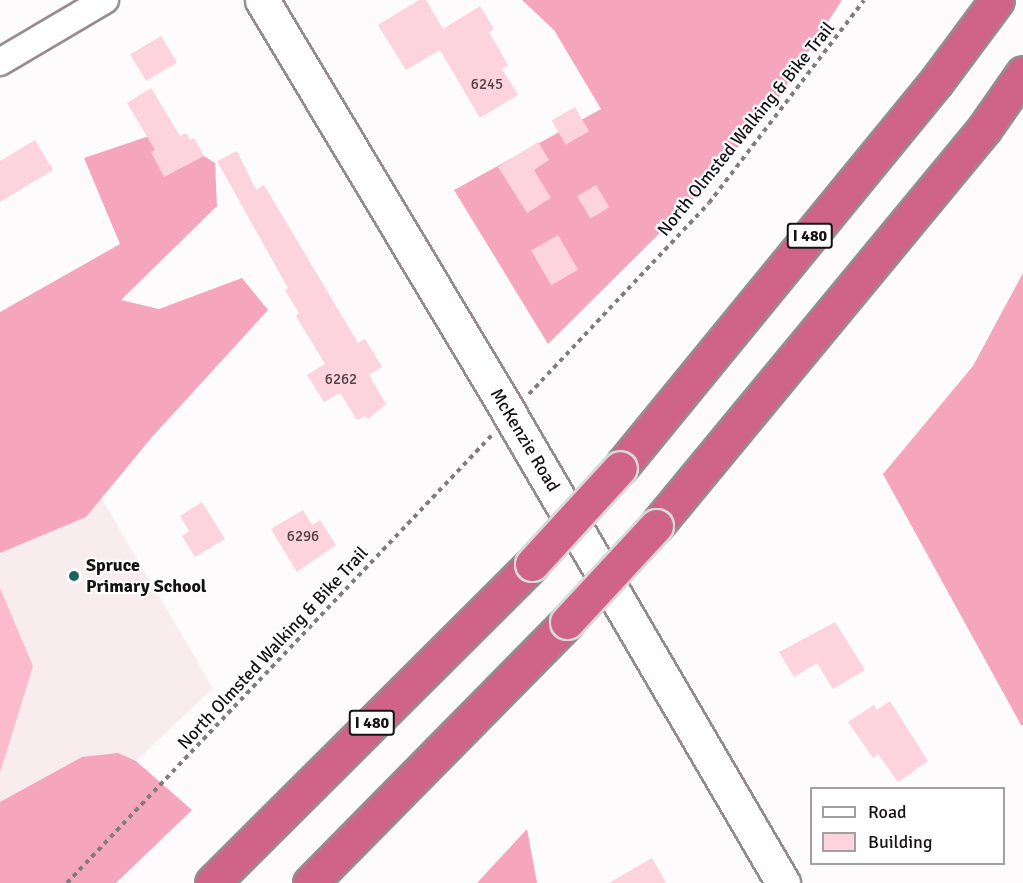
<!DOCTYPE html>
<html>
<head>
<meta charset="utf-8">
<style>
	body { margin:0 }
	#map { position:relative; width:1023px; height:883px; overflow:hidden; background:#fefbfc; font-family:Signika,sans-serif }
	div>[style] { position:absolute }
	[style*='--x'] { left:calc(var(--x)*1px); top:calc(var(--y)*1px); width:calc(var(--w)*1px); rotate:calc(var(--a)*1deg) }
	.built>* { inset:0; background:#f8ecef }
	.green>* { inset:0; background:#fcbbcd }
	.forest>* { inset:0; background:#f5a6bd }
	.building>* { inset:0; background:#fdd3de; transform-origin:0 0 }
	.path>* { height:4px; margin-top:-2px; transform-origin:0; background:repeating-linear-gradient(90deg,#817d7f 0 4.5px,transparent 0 9px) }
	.roads { filter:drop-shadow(2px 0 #988b8e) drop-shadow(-2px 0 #988b8e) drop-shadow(0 2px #988b8e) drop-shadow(0 -2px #988b8e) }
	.street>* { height:26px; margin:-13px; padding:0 13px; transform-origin:13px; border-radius:13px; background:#fff }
	.secondary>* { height:33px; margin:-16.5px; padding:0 16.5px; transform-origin:16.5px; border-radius:16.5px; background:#fff }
	.highway>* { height:33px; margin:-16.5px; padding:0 16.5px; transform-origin:16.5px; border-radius:16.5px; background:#cf6488 }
	.bridges { filter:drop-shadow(2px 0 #dad9d9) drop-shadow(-2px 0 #dad9d9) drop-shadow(0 2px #dad9d9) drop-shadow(0 -2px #dad9d9) }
	.highway-bridge>* { height:33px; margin:-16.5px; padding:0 16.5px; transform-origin:16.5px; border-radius:16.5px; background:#cf6488 }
	.dots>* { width:16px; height:16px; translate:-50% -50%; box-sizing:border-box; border:3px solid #fff; border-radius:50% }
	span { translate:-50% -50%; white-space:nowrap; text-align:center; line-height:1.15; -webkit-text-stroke:4.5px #fff; paint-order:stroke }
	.number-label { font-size:15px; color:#504246 }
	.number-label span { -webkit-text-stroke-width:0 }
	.shield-label span { padding:2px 4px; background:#fff; border:2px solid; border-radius:4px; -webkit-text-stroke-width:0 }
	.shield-label { font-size:16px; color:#161113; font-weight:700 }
	.street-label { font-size:18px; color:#161113 }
	.poi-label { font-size:18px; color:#161113; font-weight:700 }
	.left { translate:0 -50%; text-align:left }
	.legend { position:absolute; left:810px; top:787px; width:195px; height:78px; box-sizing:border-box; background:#fff; border:2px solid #a2a0a1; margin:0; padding:8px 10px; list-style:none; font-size:18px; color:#161113 }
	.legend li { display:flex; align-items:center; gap:12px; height:30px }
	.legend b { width:30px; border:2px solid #a2a0a1 }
</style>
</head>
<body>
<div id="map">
	<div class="built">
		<i style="clip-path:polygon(60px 428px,213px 688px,8px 883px,0 883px,0 465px)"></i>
	</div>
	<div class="green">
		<i style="clip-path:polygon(0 588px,33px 666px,0 773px)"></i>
	</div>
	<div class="forest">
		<i style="clip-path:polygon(522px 0,842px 0,774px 105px,688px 205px,548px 344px,454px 190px,601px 109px,554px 30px)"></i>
		<i style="clip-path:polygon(164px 131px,215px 163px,217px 206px,121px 300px,159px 309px,242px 278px,268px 310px,152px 437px,86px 517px,0 553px,0 312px,120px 244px,84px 158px)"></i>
		<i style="clip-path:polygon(1023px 273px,1023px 725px,1021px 725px,883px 474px,973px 366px)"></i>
		<i style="clip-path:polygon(118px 753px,136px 761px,192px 810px,116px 883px,0 883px,0 802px,82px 757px)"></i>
		<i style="clip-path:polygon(527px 829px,537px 883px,477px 883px)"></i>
	</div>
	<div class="building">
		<i style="clip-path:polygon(419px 0,426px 0,443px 29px,480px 6px,494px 29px,489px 32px,508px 65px,502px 69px,518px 95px,480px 118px,440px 50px,406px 70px,378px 25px)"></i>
		<i style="left:161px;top:36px;width:31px;height:36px;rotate:59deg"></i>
		<i style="clip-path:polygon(151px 88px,180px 136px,186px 133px,190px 140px,194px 138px,204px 156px,164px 177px,151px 152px,155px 150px,127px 103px)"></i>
		<i style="left:575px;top:107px;width:28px;height:27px;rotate:60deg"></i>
		<i style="clip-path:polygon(35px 140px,53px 170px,0 202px,0 161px)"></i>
		<i style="clip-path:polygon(538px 142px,549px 160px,534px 170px,551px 198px,527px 213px,498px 167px)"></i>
		<i style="clip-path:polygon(237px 151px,256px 190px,264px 185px,358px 343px,365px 339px,382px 367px,369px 375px,386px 404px,368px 419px,365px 416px,357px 420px,340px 393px,324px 402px,307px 375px,325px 364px,296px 316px,299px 313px,285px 290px,288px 288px,217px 161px)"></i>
		<i style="left:596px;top:185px;width:26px;height:22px;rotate:59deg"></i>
		<i style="left:558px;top:235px;width:40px;height:31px;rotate:60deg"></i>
		<i style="clip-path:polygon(202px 502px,225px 539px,195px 557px,182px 536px,189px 531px,180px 516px)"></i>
		<i style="clip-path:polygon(303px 510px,312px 525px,320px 520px,336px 545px,297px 572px,271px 529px)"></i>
		<i style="clip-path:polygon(835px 622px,865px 670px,833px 689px,817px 663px,794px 677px,779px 652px)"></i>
		<i style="clip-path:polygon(890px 701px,928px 761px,898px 782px,878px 754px,873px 758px,848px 722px,874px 705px,877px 710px)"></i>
		<i style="clip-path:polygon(652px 858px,666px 883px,609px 883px)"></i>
	</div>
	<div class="path">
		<i style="--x:529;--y:394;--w:262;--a:-46.7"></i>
		<i style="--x:709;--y:203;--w:255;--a:-52.6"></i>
		<i style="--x:67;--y:883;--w:618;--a:-46.51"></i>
	</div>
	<div class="roads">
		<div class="street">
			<i style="--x:0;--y:62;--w:122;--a:-30.6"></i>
		</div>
		<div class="secondary">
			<i style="--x:262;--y:0;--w:483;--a:59.1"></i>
			<i style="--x:510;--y:415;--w:542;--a:59.74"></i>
		</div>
		<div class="highway">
			<i style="--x:620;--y:468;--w:499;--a:-50.7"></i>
			<i style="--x:936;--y:82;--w:102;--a:-53.4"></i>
			<i style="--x:656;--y:526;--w:515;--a:-50.44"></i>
			<i style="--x:984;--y:129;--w:68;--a:-55.1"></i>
			<i style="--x:212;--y:883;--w:452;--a:-44.9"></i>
			<i style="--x:310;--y:883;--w:366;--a:-45.4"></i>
		</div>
	</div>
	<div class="bridges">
		<div class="highway-bridge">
			<i style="--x:532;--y:564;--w:130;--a:-47.5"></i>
			<i style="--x:567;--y:622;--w:131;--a:-47.2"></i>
		</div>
	</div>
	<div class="dots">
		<i style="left:74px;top:576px;background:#1c6459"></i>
	</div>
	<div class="number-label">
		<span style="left:487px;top:85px">6245</span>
		<span style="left:341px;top:380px">6262</span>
		<span style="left:303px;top:537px">6296</span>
	</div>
	<div class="shield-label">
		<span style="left:810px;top:236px">I 480</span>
		<span style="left:372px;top:723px">I 480</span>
	</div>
	<div class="street-label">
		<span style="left:746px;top:129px;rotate:-51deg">North Olmsted Walking &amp; Bike Trail</span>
		<span style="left:525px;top:440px;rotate:59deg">McKenzie Road</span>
		<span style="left:273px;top:648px;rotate:-47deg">North Olmsted Walking &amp; Bike Trail</span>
	</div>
	<div class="poi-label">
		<span class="left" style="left:86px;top:576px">Spruce<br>Primary School</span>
	</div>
	<ul class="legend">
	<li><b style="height:8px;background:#fff"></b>Road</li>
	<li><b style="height:16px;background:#fdd3de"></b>Building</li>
	</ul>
</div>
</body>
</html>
